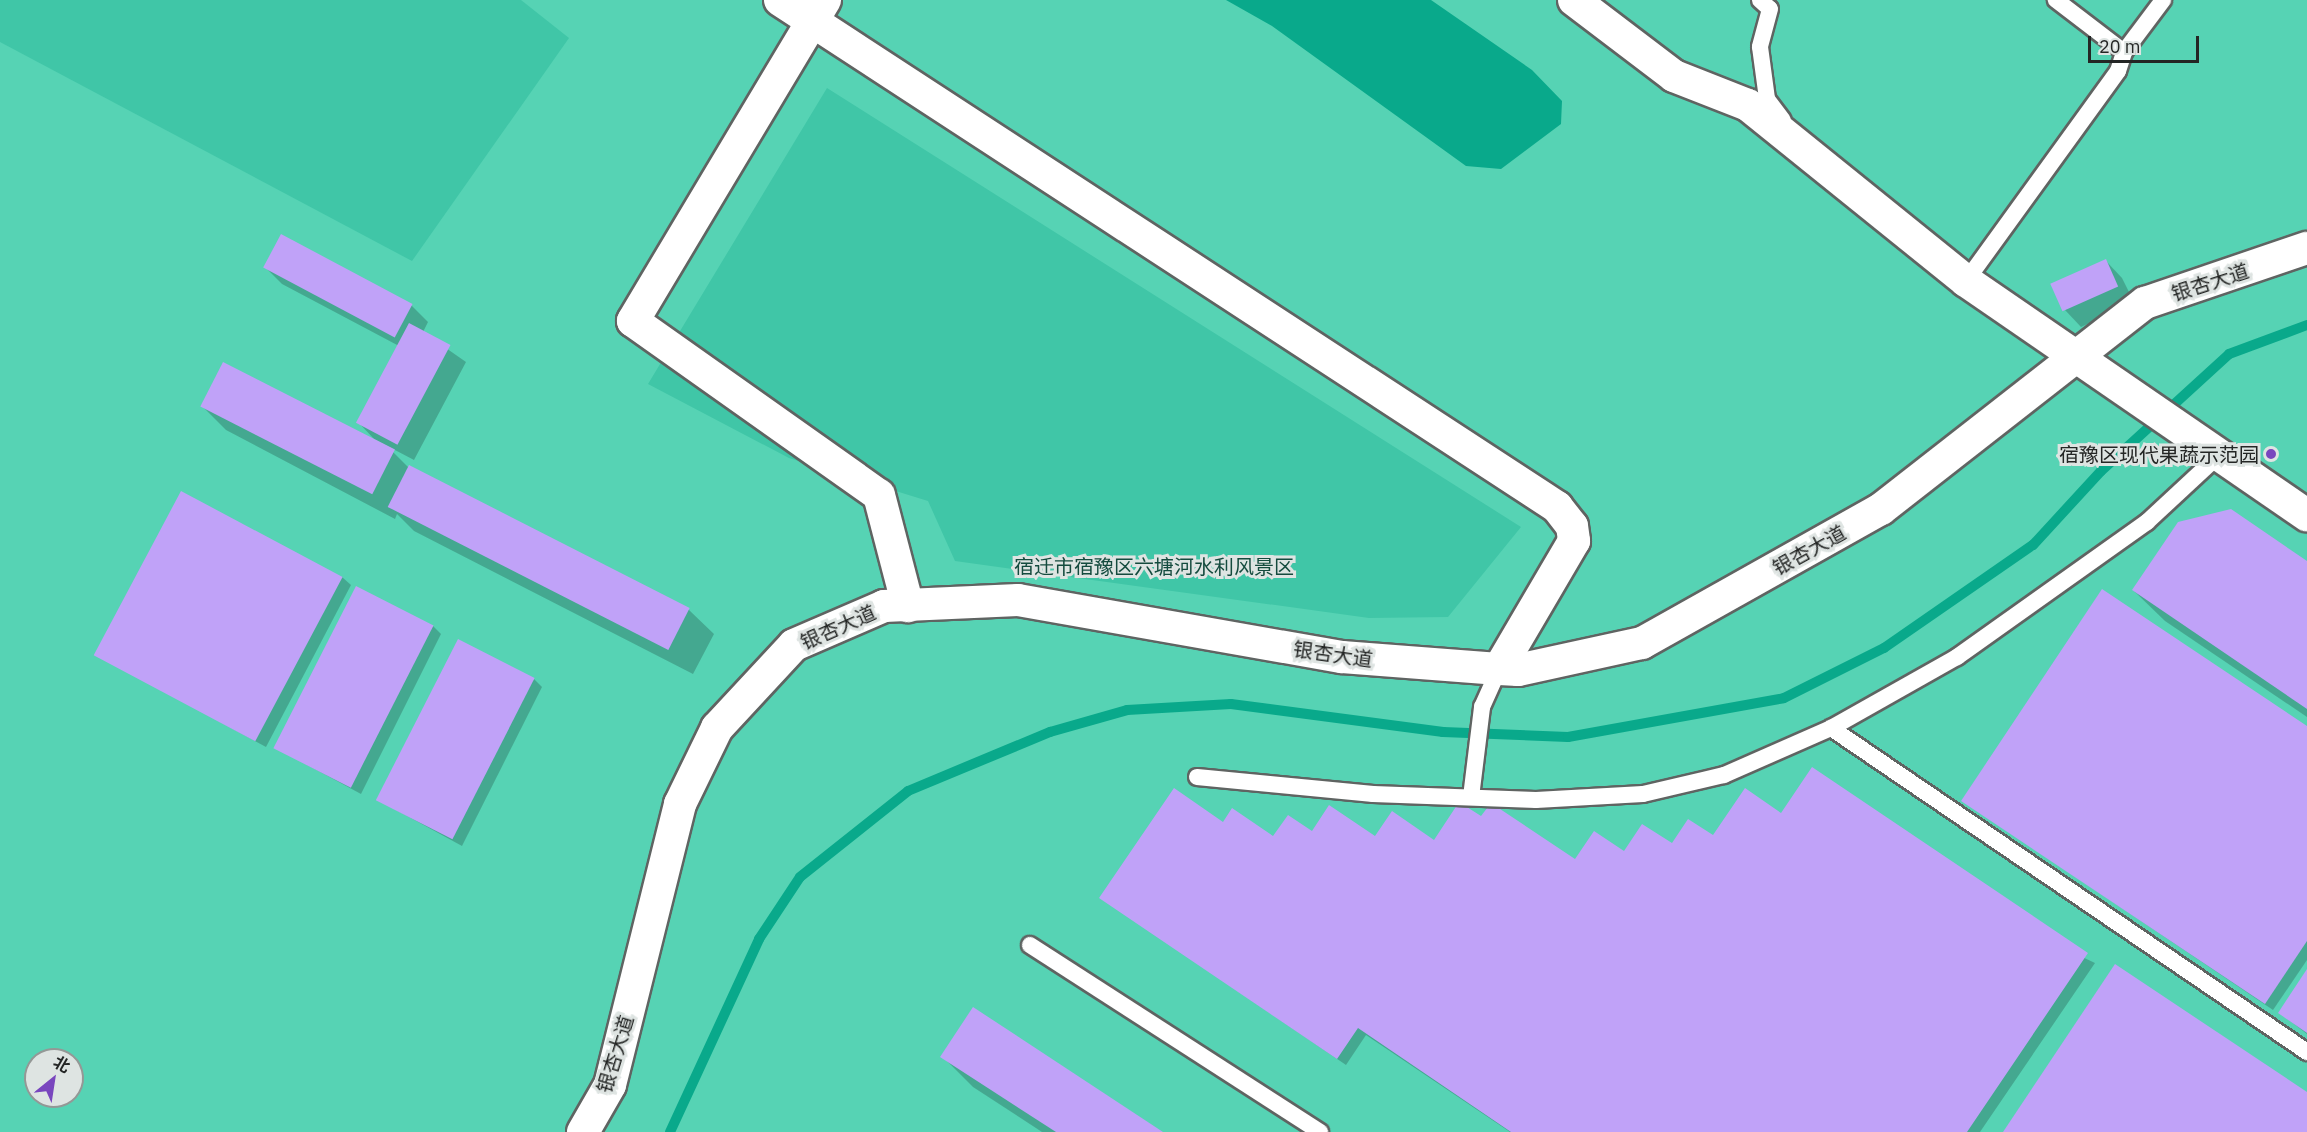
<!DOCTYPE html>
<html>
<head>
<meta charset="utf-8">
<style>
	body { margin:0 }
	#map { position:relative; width:2307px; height:1132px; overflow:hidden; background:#dee4e2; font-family:"IBM Plex Sans","Noto Sans SC",sans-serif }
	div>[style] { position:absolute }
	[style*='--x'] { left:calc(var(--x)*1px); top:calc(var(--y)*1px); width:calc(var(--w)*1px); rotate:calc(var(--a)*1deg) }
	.green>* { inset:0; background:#56d3b4 }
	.forest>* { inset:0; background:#40c6a7 }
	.water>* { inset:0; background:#09a98b }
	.shadow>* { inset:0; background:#0003 }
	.stream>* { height:10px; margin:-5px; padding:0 5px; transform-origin:5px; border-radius:5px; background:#09a98b }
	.building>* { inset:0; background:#c0a2f8; transform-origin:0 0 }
	.roads { filter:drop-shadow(2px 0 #5f6462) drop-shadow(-2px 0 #5f6462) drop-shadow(0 2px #5f6462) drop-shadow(0 -2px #5f6462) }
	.service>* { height:16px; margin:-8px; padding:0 8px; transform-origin:8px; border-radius:8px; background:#fff }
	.minor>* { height:32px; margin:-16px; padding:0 16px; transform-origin:16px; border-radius:16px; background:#fff }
	.dots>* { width:16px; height:16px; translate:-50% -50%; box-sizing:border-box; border:3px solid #dee4e2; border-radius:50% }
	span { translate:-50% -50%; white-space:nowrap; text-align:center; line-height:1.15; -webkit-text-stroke:6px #dee4e2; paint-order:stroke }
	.street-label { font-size:20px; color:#242625 }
	.poi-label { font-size:20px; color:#242625 }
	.right { translate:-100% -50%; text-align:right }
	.park-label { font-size:20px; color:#144b3e }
	.north { position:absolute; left:24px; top:1048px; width:60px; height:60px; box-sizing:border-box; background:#dee4e2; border:2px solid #949896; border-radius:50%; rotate:30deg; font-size:16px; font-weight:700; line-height:24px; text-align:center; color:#242625 }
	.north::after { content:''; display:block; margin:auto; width:21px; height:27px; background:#7946be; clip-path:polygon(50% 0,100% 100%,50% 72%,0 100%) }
	.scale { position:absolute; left:2088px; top:36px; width:111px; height:27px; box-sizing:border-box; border:3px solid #242625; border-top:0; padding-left:8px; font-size:18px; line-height:21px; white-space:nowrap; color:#242625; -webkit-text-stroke:4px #dee4e2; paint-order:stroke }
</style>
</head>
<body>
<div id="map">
	<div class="green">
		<i style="clip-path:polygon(evenodd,0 0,2307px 0,2307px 1132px,0 1132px,0 0,36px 1060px,72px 1060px,72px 1096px,36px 1096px,36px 1060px)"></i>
	</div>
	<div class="forest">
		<i style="clip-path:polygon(0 0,521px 0,569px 38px,412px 261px,0 42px)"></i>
		<i style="clip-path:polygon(827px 88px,1521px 527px,1448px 617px,1369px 618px,955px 561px,928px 501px,789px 458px,648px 384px)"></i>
	</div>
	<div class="water">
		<i style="clip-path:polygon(1226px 0,1431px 0,1532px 70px,1562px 101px,1561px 124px,1501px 169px,1466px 166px,1272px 26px)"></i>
	</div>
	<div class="shadow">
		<i style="clip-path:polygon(282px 236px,412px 306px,428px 322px,423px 332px,466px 362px,414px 460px,374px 439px,358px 422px,399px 346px,282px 284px,266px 268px)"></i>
		<i style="clip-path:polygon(2106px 261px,2122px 278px,2134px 302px,2081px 327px,2065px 310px)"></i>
		<i style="clip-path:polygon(202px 406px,393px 452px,409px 468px,689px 610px,714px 634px,693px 674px,414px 531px,397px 514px,395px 519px,226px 430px)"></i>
		<i style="clip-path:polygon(2307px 563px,2307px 717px,2165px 621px,2133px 590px)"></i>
		<i style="clip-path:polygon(342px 577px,351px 585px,266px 747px,98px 655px)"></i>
		<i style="clip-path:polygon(433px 626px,441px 634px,361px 794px,276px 748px)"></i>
		<i style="clip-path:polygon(534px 679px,542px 687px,462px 846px,378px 800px)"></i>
		<i style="clip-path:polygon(2307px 728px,2307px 960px,2273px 1010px,1963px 801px)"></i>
		<i style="clip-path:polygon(1781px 815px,2095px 963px,1980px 1132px,1510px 1132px,1366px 1035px,1346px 1065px,1101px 898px,1223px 824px,1273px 838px,1312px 833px,1434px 842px,1482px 818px,1576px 861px,1713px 837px)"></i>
		<i style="clip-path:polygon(2307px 972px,2307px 1034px,2280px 1013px)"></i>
		<i style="clip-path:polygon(942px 1056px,1161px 1132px,1042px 1132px,973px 1087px)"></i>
	</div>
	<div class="stream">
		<i style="--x:670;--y:1132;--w:213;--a:-65.2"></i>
		<i style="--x:759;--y:939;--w:74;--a:-56.5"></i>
		<i style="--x:800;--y:877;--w:138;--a:-38.5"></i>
		<i style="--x:908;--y:791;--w:154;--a:-22.6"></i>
		<i style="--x:1050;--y:732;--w:80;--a:-15.9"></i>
		<i style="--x:1127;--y:710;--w:104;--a:-3.3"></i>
		<i style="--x:1231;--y:704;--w:214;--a:7.5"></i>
		<i style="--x:1443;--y:732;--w:125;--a:2.3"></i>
		<i style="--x:1568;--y:737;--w:219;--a:-10.2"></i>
		<i style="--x:1784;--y:698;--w:112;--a:-26.6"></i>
		<i style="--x:1884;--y:648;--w:181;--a:-34.7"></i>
		<i style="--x:2033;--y:545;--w:100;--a:-47.4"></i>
		<i style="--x:2101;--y:471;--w:173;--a:-42.4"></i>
		<i style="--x:2229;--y:354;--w:83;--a:-20.4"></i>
	</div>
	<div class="building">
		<i style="left:281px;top:234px;width:149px;height:38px;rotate:28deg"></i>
		<i style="left:2106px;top:259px;width:30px;height:61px;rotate:66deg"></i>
		<i style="left:409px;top:323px;width:47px;height:113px;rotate:28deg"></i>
		<i style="left:223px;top:362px;width:193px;height:50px;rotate:27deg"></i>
		<i style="left:409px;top:465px;width:315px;height:47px;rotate:27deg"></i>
		<i style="left:181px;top:491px;width:183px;height:186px;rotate:28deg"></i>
		<i style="clip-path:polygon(2231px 509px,2307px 561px,2307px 709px,2132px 590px,2178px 522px)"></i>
		<i style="left:356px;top:586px;width:87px;height:182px;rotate:27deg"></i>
		<i style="clip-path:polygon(2102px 589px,2307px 726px,2307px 941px,2265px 1004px,1961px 801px)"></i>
		<i style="left:458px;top:639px;width:86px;height:181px;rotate:27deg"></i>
		<i style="clip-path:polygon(1812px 767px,2088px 953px,1967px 1132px,1511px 1132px,1358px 1028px,1337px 1059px,1099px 898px,1174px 788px,1223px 822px,1232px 808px,1273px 836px,1288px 815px,1312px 831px,1329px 805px,1375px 836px,1392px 811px,1434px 840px,1459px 802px,1481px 816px,1491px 803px,1575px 859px,1594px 831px,1624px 851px,1642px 824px,1672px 843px,1688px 819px,1713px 835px,1745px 788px,1781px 813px)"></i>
		<i style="clip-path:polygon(2115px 964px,2307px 1092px,2307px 1132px,2003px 1132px)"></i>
		<i style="clip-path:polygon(2307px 969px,2307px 1033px,2278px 1013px)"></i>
		<i style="clip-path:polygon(973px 1007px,1163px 1132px,1056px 1132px,940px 1057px)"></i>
	</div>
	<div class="roads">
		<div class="service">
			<i style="--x:1760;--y:0;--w:13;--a:42"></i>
			<i style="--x:1770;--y:9;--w:39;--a:105"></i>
			<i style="--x:1760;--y:47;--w:52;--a:82.3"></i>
			<i style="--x:1767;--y:99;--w:26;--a:53"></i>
			<i style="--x:2124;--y:52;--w:65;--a:-53.1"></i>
			<i style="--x:1966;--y:281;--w:259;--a:-54.1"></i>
			<i style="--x:2118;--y:71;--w:20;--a:-72"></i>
			<i style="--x:2124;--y:52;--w:86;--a:-142.6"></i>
			<i style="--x:1831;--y:728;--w:576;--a:34.24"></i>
			<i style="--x:1197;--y:777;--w:177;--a:5.5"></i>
			<i style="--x:1373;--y:794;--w:163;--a:2.1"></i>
			<i style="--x:1536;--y:800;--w:107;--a:-3.2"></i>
			<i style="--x:1643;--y:794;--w:83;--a:-13.2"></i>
			<i style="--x:1724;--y:775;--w:117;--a:-23.7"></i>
			<i style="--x:1831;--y:728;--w:145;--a:-29.4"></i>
			<i style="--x:1957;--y:657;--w:233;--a:-35.4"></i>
			<i style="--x:2147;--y:522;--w:98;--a:-42.9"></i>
			<i style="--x:1471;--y:797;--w:91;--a:-83"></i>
			<i style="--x:1482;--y:707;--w:42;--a:-65.9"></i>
			<i style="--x:1030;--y:945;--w:345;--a:32.8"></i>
		</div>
		<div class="minor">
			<i style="--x:780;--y:0;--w:928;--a:33.12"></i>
			<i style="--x:1557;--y:507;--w:24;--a:52"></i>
			<i style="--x:1572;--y:526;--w:15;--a:82"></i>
			<i style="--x:1574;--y:541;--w:148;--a:120.4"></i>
			<i style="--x:825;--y:0;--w:374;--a:120.9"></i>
			<i style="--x:633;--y:321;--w:301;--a:35.3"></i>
			<i style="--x:879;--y:495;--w:115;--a:75.4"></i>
			<i style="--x:1574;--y:0;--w:126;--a:37.2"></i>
			<i style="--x:1674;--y:76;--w:79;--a:21.4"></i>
			<i style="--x:1748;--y:105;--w:280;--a:38.9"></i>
			<i style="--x:1966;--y:281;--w:414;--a:34.5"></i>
			<i style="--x:583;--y:1132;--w:54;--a:-60.1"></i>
			<i style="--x:610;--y:1085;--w:290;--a:-76"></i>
			<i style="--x:680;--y:804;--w:85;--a:-64"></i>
			<i style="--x:717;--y:728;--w:113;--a:-47.1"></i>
			<i style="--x:794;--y:645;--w:98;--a:-23.4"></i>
			<i style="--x:884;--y:606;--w:134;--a:-2.6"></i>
			<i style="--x:1018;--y:600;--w:329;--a:10"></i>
			<i style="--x:1342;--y:657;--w:157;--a:4.4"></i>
			<i style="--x:1499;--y:669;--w:19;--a:3"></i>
			<i style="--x:1518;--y:670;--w:127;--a:-12.3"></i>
			<i style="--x:1642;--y:643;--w:274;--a:-29.3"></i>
			<i style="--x:1881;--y:509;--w:335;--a:-38"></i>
			<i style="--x:2145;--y:303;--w:171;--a:-18.8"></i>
		</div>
	</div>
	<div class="dots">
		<i style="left:2271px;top:454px;background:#7946be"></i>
	</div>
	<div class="street-label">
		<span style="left:2210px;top:282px;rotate:-18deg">银杏大道</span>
		<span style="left:1809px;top:550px;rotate:-29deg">银杏大道</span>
		<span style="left:838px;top:627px;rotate:-24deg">银杏大道</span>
		<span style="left:1333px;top:654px;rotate:8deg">银杏大道</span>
		<span style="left:615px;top:1054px;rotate:-73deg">银杏大道</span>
	</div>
	<div class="poi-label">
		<span class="right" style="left:2259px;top:454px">宿豫区现代果蔬示范园</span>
	</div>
	<div class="park-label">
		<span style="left:1154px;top:566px">宿迁市宿豫区六塘河水利风景区</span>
	</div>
	<div class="north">北</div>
	<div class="scale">20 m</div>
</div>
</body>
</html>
